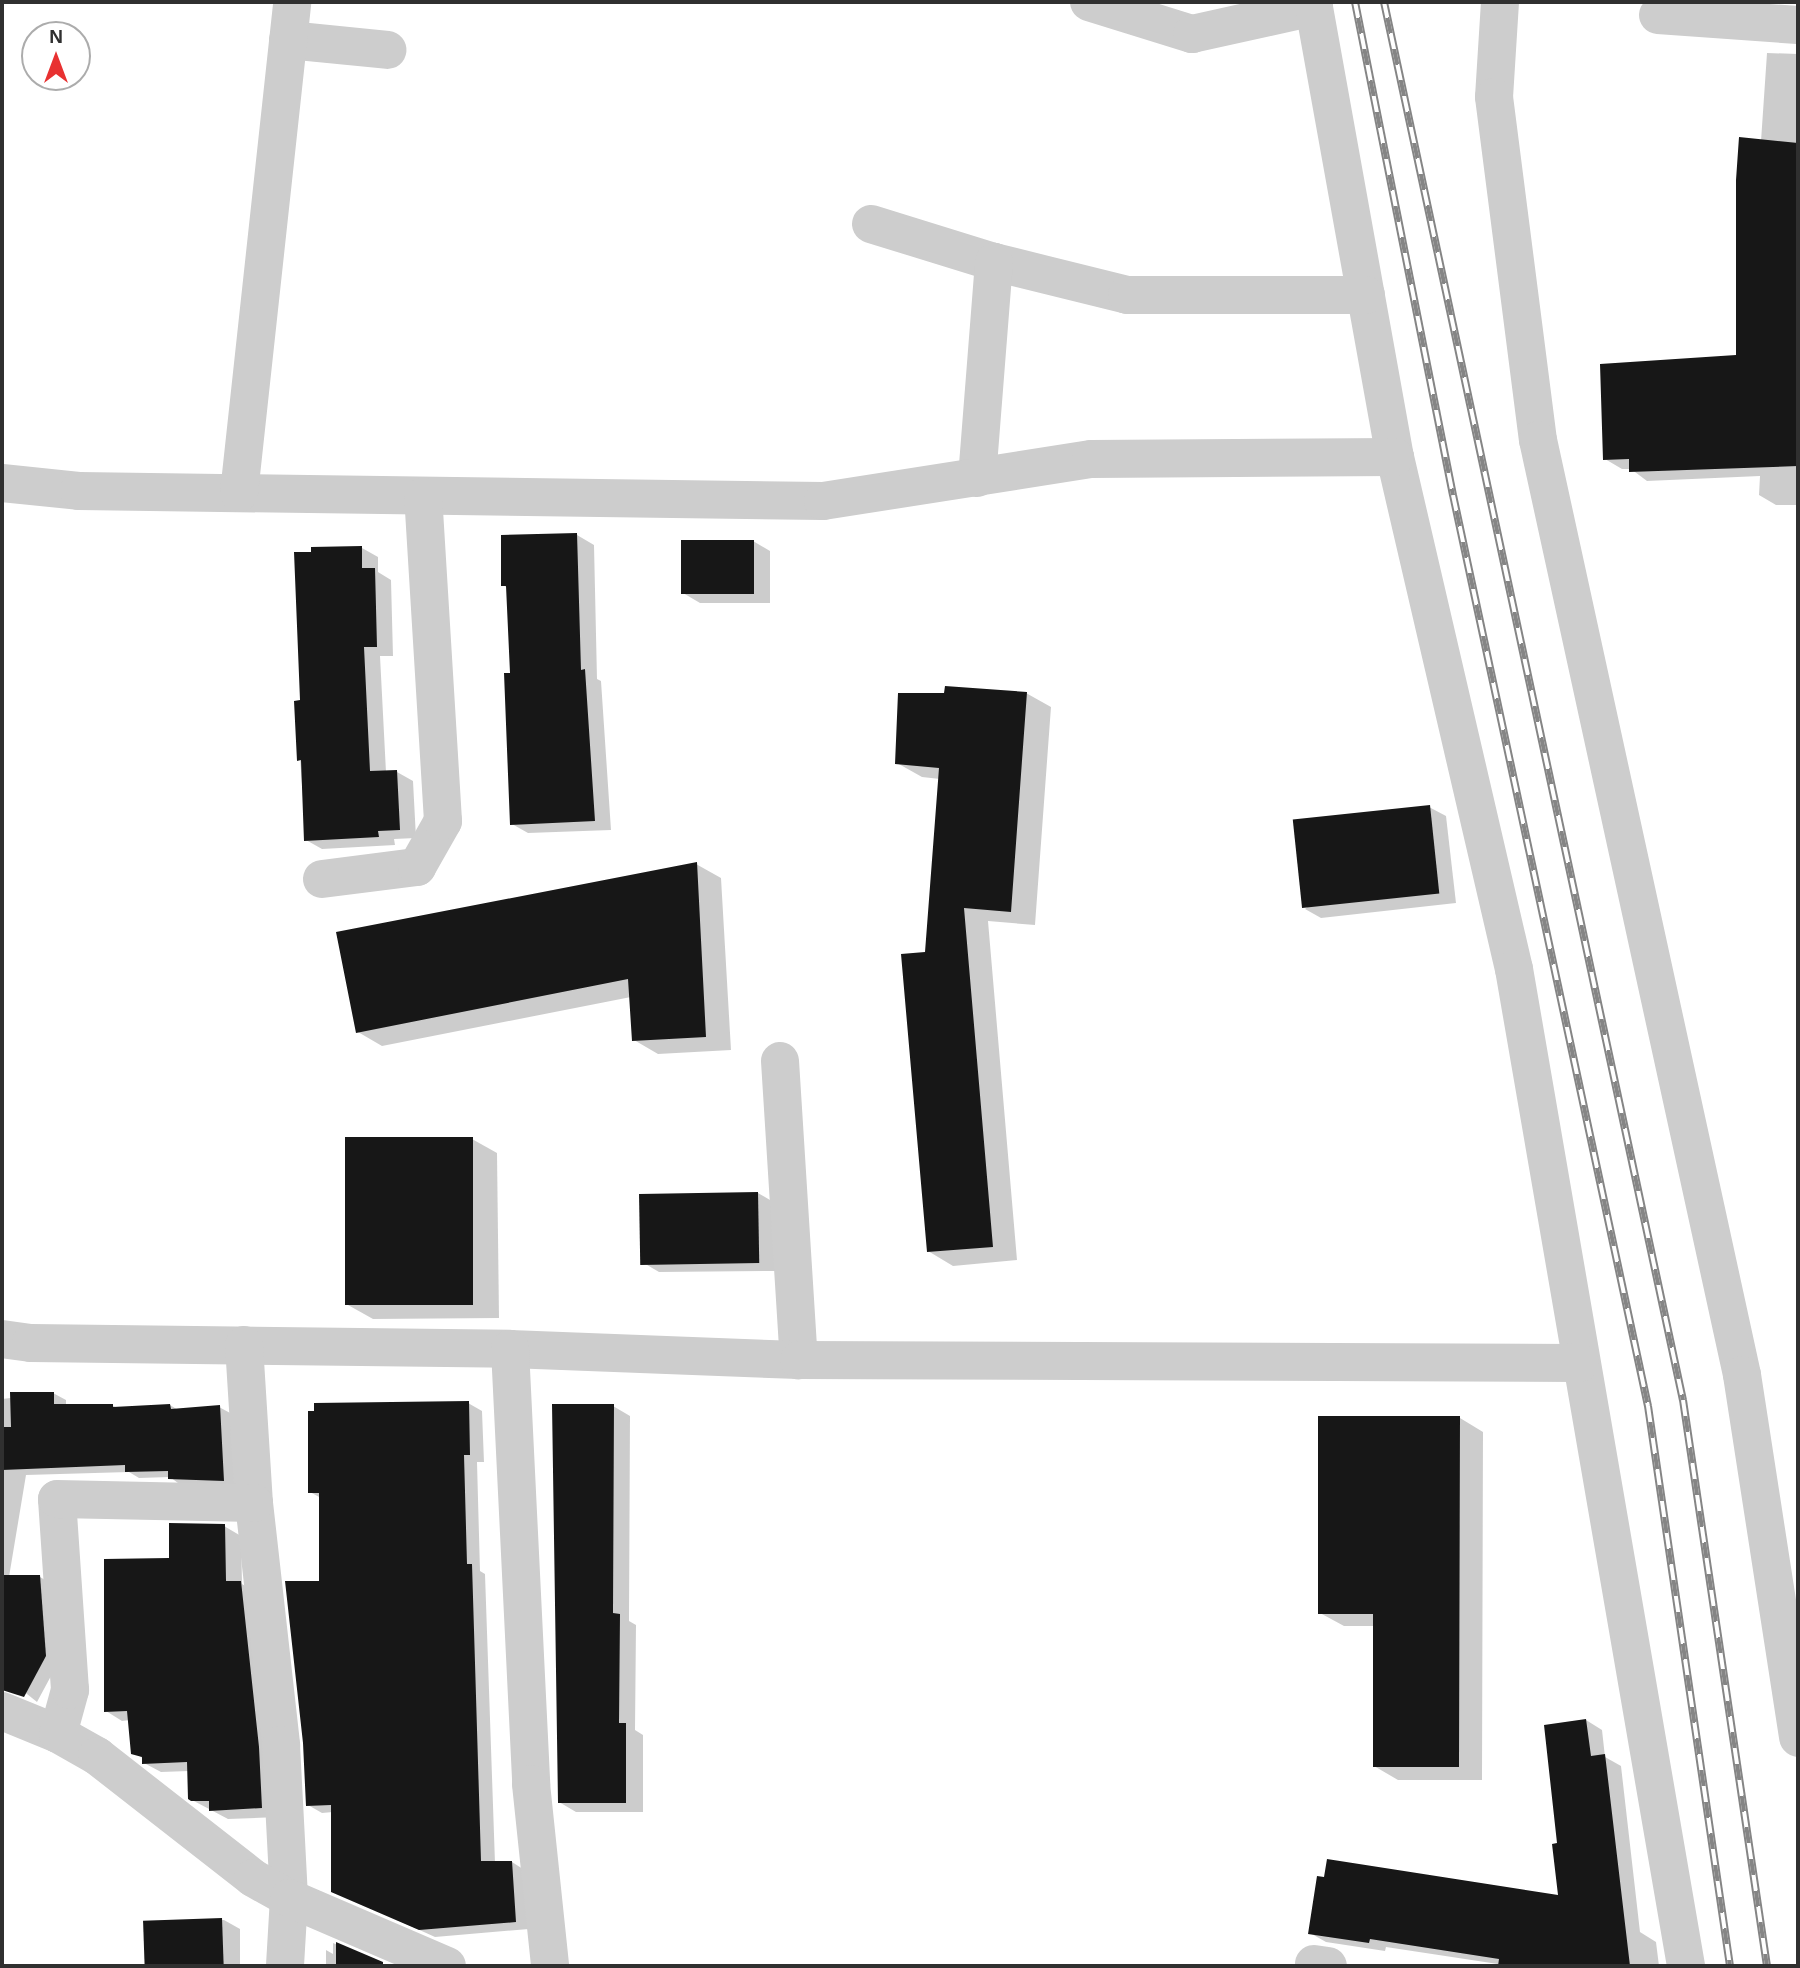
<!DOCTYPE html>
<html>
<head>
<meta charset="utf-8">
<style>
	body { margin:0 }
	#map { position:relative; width:1800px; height:1968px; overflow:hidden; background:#fff; font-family:Arial,sans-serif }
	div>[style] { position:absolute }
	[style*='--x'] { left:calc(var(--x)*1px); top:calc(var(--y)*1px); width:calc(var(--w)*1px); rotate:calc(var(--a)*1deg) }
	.shadow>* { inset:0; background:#0003 }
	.building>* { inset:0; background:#171717; transform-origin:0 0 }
	.minor>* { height:38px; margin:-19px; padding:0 19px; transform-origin:19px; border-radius:19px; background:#cdcdcd }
	.tertiary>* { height:38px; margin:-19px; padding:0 19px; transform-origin:19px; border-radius:19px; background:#cdcdcd }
	.rail>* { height:8px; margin-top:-4px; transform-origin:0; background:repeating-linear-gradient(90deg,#fff 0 16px,#858585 0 32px); box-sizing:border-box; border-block:2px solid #858585 }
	span { translate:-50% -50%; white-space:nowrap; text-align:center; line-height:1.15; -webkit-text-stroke:7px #fff; paint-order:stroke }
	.frame { position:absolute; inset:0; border:4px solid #303030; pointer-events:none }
	.north { position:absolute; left:21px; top:21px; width:70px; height:70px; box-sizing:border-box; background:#fff; border:2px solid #acacac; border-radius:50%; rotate:0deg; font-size:19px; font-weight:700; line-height:28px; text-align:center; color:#303030 }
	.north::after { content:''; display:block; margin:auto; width:24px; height:32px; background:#e83131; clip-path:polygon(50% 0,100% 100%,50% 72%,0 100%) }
</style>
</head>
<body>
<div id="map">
	<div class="shadow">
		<i style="clip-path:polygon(1767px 53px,1798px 54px,1798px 505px,1776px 505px,1759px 495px,1760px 476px,1647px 481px,1631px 469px,1622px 469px,1605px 459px,1737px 356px,1761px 141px)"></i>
		<i style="clip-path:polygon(577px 535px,594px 545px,597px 679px,601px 681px,611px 830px,528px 833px,512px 824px,512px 674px,508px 588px,503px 585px)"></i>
		<i style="clip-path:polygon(753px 541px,770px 551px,770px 603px,700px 603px,683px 593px)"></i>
		<i style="clip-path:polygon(362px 548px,378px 557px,378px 572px,391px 580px,393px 656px,380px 656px,386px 772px,397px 772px,413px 781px,416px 838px,394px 839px,395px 845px,322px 849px,306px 840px,296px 702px,302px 702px)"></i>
		<i style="clip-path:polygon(1026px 693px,1051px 707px,1035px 925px,988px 921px,1017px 1260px,953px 1266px,928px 1251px,927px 954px,940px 779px,922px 777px,897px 763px)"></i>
		<i style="clip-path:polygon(1429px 807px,1446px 816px,1456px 903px,1321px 918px,1305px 909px)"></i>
		<i style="clip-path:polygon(696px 864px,721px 878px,731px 1050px,658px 1054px,634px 1040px,631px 997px,382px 1046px,358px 1032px)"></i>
		<i style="clip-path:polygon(472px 1139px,497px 1153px,499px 1318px,373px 1319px,348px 1305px)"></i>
		<i style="clip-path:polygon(758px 1193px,775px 1203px,775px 1271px,659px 1272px,642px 1262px)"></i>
		<i style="clip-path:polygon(53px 1393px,66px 1400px,66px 1405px,112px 1405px,118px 1409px,170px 1405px,178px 1410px,219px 1407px,232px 1414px,236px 1487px,182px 1486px,170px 1477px,139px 1478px,129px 1472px,26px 1475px,9px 1577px,40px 1577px,52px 1584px,58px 1663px,37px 1702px,2px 1674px,2px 1399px)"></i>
		<i style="clip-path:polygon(468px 1403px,482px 1411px,484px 1462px,477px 1462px,480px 1571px,485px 1574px,495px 1863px,512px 1862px,526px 1871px,529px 1929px,435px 1937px,333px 1891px,333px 1812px,322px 1813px,308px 1805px,321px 1583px,321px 1498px,310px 1492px)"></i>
		<i style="clip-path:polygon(613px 1406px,630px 1416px,629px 1621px,636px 1625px,635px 1730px,643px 1735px,643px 1812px,576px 1812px,559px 1802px)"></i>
		<i style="clip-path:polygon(1460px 1418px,1483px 1432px,1482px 1780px,1398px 1780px,1374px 1766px,1374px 1626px,1344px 1626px,1320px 1613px)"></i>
		<i style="clip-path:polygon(224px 1526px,241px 1536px,242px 1584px,257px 1593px,279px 1817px,228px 1819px,192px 1800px,189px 1771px,161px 1772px,144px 1763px,144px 1759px,133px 1752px,130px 1720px,122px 1721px,106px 1711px,171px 1560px)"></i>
		<i style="clip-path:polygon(1586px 1720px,1602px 1730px,1605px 1757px,1621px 1766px,1640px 1932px,1656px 1942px,1659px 1966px,1511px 1966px,1386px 1947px,1385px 1951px,1326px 1942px,1310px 1933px,1560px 1897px,1559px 1845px)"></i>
		<i style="clip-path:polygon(224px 1920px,240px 1929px,240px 1966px,145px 1966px,145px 1921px)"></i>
		<i style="clip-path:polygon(333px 1943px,388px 1966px,326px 1966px,326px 1950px,333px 1954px)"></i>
	</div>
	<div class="building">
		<i style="clip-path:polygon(1739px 137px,1798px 143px,1798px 466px,1629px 472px,1629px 459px,1603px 460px,1600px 364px,1736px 355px,1736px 180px)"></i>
		<i style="clip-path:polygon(577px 533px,581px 670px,585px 669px,595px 821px,510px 825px,504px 673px,510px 673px,506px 586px,501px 586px,501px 535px)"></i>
		<i style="left:681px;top:540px;width:73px;height:54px"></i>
		<i style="clip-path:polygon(362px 546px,362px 568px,375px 568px,377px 647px,364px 647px,370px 771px,397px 770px,400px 830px,378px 831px,379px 837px,304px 841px,301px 760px,297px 761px,294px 701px,300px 700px,294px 552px,311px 552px,311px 547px)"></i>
		<i style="clip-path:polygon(945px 686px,1027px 692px,1011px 912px,964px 908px,993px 1247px,927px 1252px,901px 954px,925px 952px,939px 768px,895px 764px,898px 693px,944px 693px)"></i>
		<i style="left:1430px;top:805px;width:89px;height:138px;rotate:84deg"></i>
		<i style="clip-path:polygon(697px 862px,706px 1037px,632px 1041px,628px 979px,356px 1033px,336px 932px)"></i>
		<i style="left:473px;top:1137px;width:168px;height:128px;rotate:90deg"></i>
		<i style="left:758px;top:1192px;width:71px;height:119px;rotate:89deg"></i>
		<i style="clip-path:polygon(10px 1392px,54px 1392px,54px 1404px,113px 1404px,113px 1407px,170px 1404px,171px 1409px,220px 1405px,224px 1481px,168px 1479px,168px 1471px,125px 1472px,125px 1465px,2px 1470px,2px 1427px,11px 1427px)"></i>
		<i style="clip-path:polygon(469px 1401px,470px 1455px,464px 1455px,467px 1564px,472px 1564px,481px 1861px,512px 1861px,516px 1922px,419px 1930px,331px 1892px,331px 1805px,306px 1806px,303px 1743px,285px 1581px,319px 1581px,319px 1493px,308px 1493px,308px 1411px,314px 1411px,314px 1403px)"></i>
		<i style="clip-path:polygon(552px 1404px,614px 1404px,613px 1613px,620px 1614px,619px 1723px,626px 1723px,626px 1803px,558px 1803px)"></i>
		<i style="clip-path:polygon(1318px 1416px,1460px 1416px,1459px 1767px,1373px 1767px,1373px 1614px,1318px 1614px)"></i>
		<i style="clip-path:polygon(169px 1523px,225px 1524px,226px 1581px,241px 1581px,259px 1747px,262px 1808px,209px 1811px,209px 1801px,191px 1801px,188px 1799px,187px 1762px,142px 1764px,142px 1757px,131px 1754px,127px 1711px,104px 1712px,104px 1559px,169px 1558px)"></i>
		<i style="clip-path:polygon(2px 1575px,40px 1575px,46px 1656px,24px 1697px,2px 1690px)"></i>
		<i style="clip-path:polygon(1586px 1719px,1591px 1756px,1605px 1754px,1630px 1966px,1498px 1966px,1499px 1959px,1370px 1939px,1369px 1943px,1308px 1934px,1317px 1876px,1324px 1877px,1327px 1859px,1558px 1895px,1552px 1844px,1557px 1843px,1544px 1725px)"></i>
		<i style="left:222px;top:1918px;width:48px;height:79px;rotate:88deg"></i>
		<i style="clip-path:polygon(336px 1942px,383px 1962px,383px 1966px,336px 1966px)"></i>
	</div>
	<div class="minor">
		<i style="--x:1089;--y:2;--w:108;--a:17.3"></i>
		<i style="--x:1192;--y:34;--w:125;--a:-12.5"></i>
		<i style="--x:1313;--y:2;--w:462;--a:79.8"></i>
		<i style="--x:1395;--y:457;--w:526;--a:76.92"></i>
		<i style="--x:1514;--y:969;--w:1012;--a:80.21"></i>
		<i style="--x:1658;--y:15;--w:140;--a:4.1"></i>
		<i style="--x:288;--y:40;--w:100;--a:5.7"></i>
		<i style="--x:871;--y:224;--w:129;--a:17.2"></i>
		<i style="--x:994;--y:262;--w:137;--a:13.9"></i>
		<i style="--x:1127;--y:295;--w:239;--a:0"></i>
		<i style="--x:977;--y:478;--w:217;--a:-85.5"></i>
		<i style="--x:2;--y:483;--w:77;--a:5.9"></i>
		<i style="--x:79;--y:491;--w:744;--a:0.77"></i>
		<i style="--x:823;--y:501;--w:271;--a:-8.9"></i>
		<i style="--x:1091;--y:459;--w:304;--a:-0.4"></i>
		<i style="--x:239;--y:493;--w:494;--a:-83.8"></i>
		<i style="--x:322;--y:879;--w:96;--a:-7.2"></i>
		<i style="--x:417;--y:867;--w:53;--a:-60.5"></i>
		<i style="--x:443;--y:821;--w:325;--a:-93.5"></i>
		<i style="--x:780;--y:1061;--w:300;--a:86.4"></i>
		<i style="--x:2;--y:1339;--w:29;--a:8"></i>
		<i style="--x:31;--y:1343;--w:479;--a:0.7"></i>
		<i style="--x:510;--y:1349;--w:289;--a:2.2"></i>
		<i style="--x:799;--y:1360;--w:781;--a:0.22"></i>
		<i style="--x:244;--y:1345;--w:158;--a:86.4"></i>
		<i style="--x:254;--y:1503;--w:244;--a:83.6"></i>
		<i style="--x:281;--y:1745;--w:153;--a:87"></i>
		<i style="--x:289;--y:1898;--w:68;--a:93.4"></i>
		<i style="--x:510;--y:1349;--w:436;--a:87.2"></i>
		<i style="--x:531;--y:1784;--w:183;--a:84"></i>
		<i style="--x:2;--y:1711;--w:61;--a:22.3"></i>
		<i style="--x:58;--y:1734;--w:45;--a:29.4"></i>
		<i style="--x:97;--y:1756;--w:198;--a:38"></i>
		<i style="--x:253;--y:1878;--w:41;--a:29.1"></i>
		<i style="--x:289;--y:1898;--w:172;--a:23.3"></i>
		<i style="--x:58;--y:1734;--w:46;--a:-74.7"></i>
		<i style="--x:70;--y:1690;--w:191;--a:-93.9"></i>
		<i style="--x:57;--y:1499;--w:197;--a:1.2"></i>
		<i style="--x:1314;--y:1964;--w:14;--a:8"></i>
	</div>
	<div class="tertiary">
		<i style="--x:1500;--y:2;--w:95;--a:93.6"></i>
		<i style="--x:1494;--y:97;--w:346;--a:82.7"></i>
		<i style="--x:1538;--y:440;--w:957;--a:77.69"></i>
		<i style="--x:1742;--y:1375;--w:367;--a:81.2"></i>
	</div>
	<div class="rail">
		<i style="--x:1355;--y:2;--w:503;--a:78.76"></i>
		<i style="--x:1453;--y:495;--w:932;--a:77.92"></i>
		<i style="--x:1648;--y:1406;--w:566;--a:81.67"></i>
		<i style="--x:1384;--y:2;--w:1430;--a:77.93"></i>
		<i style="--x:1683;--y:1400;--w:572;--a:81.56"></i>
	</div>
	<div class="frame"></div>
	<div class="north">N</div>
</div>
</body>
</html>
